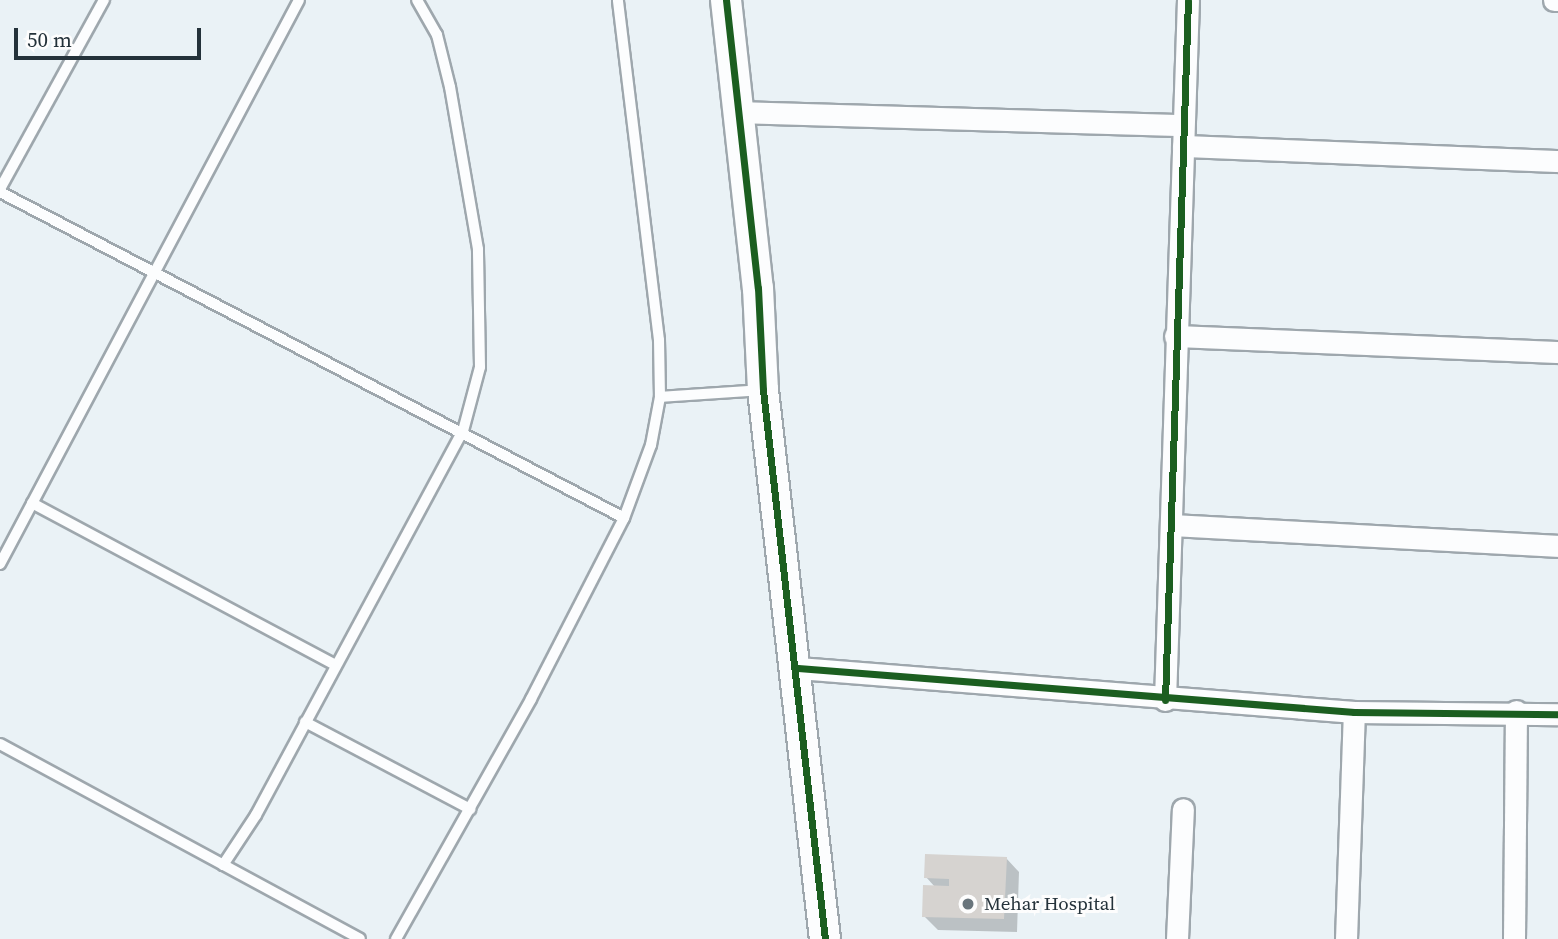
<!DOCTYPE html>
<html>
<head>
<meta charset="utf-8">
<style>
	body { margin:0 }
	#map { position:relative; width:1558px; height:939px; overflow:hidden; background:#eaf2f6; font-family:"Source Serif 4",serif }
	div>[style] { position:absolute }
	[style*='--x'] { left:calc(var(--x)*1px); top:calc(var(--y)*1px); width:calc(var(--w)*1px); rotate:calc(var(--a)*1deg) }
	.shadow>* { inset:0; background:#0003 }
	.building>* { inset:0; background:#d6d3d0 }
	.roads { filter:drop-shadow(2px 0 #9ea7ad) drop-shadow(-2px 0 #9ea7ad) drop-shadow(0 2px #9ea7ad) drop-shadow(0 -2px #9ea7ad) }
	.lane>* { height:10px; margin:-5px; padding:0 5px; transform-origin:5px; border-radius:5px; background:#fcfdfe }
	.street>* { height:21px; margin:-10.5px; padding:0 10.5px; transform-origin:10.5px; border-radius:10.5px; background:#fcfdfe }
	.secondary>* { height:30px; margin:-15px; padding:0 15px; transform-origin:15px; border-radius:15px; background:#fcfdfe }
	.cycleway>* { height:7px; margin:-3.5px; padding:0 3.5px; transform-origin:3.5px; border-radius:3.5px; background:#1b5e20 }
	.dots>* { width:19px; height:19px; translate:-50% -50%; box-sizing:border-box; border:4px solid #fdfdfd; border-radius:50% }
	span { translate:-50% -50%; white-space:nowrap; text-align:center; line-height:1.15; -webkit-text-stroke:6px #fdfdfd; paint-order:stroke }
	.poi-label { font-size:19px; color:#24323a }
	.left { translate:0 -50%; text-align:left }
	.scale { position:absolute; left:14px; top:28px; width:187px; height:32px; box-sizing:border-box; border:4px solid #24323a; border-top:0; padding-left:9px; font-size:21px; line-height:24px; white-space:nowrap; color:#24323a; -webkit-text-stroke:5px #fdfdfd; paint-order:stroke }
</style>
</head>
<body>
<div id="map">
	<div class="shadow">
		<i style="clip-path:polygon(1006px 858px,1019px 872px,1017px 932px,938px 930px,924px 916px,935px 887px,926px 877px)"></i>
	</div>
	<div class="building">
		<i style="clip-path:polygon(925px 854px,1007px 857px,1004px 919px,922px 917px,923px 885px,949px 886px,949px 879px,924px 878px)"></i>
	</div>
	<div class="roads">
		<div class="lane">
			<i style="--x:0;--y:189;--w:216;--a:-61.2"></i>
			<i style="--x:0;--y:192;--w:704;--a:27.58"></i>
			<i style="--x:660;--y:397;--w:102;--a:-3.9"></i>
			<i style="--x:32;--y:503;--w:344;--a:28.1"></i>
			<i style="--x:0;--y:564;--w:638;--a:-62.07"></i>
			<i style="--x:305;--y:722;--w:187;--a:27.8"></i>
			<i style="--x:0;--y:744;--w:409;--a:28.4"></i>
			<i style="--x:223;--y:865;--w:60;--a:-56.6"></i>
			<i style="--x:256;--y:815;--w:436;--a:-61.7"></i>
			<i style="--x:463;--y:431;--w:66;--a:-75.1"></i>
			<i style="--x:480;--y:367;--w:118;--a:-91"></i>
			<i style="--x:478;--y:249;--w:164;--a:-99.8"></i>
			<i style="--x:450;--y:87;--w:54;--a:-104"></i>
			<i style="--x:437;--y:35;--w:40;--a:-119.7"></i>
			<i style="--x:396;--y:939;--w:275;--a:-60.6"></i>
			<i style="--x:531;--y:699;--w:203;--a:-62.8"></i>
			<i style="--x:624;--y:518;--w:78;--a:-69.7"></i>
			<i style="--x:651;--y:445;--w:49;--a:-79.4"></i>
			<i style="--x:660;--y:397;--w:57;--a:-91"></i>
			<i style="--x:659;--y:340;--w:342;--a:-96.9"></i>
		</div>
		<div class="street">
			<i style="--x:1554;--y:0;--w:4;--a:0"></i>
			<i style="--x:738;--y:112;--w:445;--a:1.7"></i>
			<i style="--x:1183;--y:146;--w:375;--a:2.3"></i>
			<i style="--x:1175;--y:336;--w:383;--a:2.4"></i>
			<i style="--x:1173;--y:525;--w:386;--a:3.1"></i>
			<i style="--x:798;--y:668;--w:558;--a:4.52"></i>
			<i style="--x:1354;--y:712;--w:204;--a:0.6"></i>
			<i style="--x:1165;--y:700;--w:700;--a:-88.12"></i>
			<i style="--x:1177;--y:939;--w:130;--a:-87.4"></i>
			<i style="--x:1346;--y:939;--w:227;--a:-88"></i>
			<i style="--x:1514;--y:939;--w:228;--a:-89.5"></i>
		</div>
		<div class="secondary">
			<i style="--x:726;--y:0;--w:290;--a:83.7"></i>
			<i style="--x:758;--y:288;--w:102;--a:87.2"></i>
			<i style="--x:763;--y:390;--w:552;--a:83.56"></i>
		</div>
	</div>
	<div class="cycleway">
		<i style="--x:726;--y:0;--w:290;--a:83.7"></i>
		<i style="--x:758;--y:288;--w:102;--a:87.2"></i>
		<i style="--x:763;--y:390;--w:552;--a:83.56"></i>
		<i style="--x:798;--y:668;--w:558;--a:4.52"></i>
		<i style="--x:1354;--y:712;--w:204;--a:0.6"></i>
		<i style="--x:1165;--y:700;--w:700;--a:-88.12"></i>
	</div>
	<div class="dots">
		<i style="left:968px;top:904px;background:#69757c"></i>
	</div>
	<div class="poi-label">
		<span class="left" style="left:984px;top:904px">Mehar Hospital</span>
	</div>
	<div class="scale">50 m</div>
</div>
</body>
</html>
